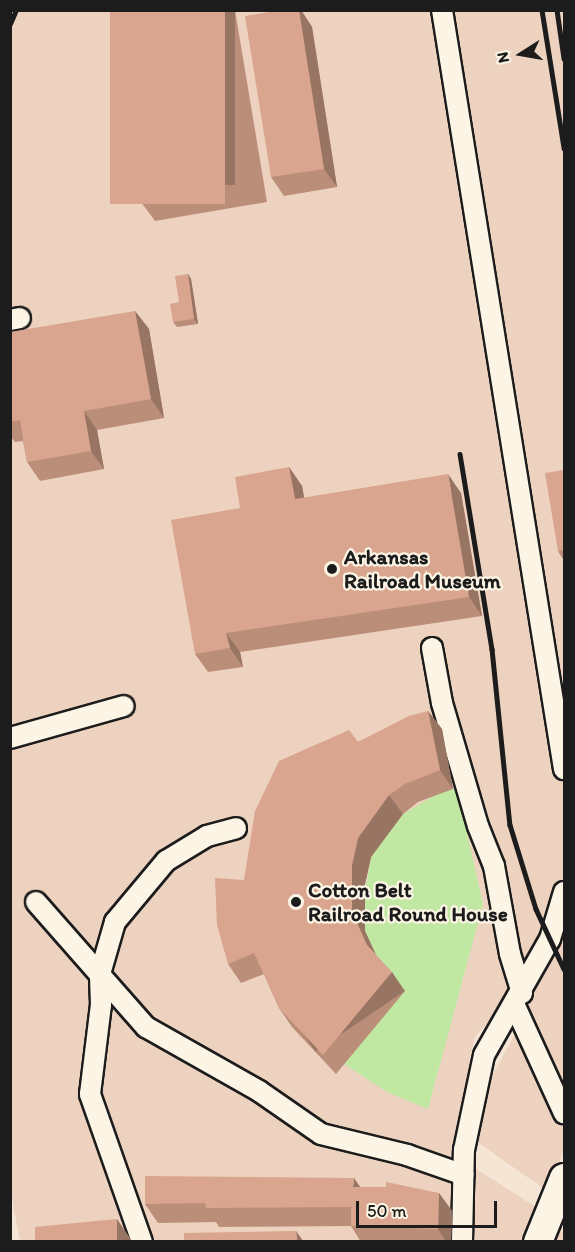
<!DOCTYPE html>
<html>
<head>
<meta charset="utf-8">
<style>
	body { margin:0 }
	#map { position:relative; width:575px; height:1252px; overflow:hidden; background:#f5e5d4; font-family:Itim,sans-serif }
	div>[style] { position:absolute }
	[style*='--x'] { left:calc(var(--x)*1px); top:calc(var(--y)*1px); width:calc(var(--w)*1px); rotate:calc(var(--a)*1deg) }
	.built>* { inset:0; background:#edd2bf }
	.green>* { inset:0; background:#c1e8a3 }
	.roads { filter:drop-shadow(2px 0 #1c1c1c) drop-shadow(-2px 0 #1c1c1c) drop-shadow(0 2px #1c1c1c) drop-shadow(0 -2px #1c1c1c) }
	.minor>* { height:20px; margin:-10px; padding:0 10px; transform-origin:10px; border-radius:10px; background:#fcf5e5 }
	.highway>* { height:28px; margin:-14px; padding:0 14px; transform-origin:14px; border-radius:14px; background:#fcf5e5 }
	.rail>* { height:4.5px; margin:-2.25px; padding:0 2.25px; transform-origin:2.25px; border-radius:2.25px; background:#1c1c1c }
	.wall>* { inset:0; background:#bb8e7a }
	.shaded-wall>* { inset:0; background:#987463; transform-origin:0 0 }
	.building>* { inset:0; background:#d9a58e; transform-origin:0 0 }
	.dots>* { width:16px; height:16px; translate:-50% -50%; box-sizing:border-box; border:3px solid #fcf5e5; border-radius:50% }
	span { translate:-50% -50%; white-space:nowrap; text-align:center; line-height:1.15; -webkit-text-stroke:4.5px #fcf5e5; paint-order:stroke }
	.poi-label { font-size:21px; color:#1c1c1c; font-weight:700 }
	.left { translate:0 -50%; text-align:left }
	.frame { position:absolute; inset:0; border:12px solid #1c1c1c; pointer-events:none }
	.north { position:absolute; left:491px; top:24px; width:60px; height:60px; -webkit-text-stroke:4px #fcf5e5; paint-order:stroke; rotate:259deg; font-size:16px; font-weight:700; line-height:24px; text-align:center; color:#1c1c1c }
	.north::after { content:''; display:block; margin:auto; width:21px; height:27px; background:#1c1c1c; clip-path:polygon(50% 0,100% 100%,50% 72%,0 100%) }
	.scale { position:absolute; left:356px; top:1201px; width:141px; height:27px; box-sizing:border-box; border:3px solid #1c1c1c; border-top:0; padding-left:8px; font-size:18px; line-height:21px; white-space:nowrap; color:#1c1c1c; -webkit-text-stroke:4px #fcf5e5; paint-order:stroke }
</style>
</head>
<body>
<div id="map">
	<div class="built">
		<i style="clip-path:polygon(10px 11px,564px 11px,564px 1151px,547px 1191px,476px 1141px,484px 1091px,527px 1012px,510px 996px,475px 1037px,470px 1057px,456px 1156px,452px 1241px,20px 1241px,10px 1188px)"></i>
		<i style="clip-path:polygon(471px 1166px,536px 1207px,564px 1235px,564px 1241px,474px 1241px)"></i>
	</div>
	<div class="green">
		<i style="clip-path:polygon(457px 788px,483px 904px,428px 1109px,387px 1092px,344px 1064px,380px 964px,365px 931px,363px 906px,371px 857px,403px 814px,439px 793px)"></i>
	</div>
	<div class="roads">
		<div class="minor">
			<i style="--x:442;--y:10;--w:769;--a:80.87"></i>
			<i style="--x:10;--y:320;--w:10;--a:-11"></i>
			<i style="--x:432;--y:648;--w:56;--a:79.7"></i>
			<i style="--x:442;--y:703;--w:128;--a:73.7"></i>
			<i style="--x:478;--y:826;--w:43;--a:68.2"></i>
			<i style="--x:494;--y:866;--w:89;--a:79.7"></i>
			<i style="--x:510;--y:954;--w:41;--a:72.9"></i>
			<i style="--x:10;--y:738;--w:118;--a:-15.7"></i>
			<i style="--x:36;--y:902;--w:167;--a:48.7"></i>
			<i style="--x:146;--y:1027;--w:130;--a:29.5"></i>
			<i style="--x:259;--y:1091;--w:75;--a:34.7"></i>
			<i style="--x:321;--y:1134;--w:89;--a:13.7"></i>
			<i style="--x:407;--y:1155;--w:60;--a:19.3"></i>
			<i style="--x:515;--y:1006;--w:118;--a:65.4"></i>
			<i style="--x:142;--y:1242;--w:157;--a:-109.4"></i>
			<i style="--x:90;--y:1094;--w:90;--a:-83"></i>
			<i style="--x:101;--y:1005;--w:31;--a:-92"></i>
			<i style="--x:100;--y:974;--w:54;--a:-73.9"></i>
			<i style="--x:115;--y:922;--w:80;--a:-50.1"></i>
			<i style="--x:166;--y:861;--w:48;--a:-31.4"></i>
			<i style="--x:207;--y:836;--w:30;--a:-15"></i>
			<i style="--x:462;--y:1242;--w:92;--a:-88.8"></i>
			<i style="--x:464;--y:1150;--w:97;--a:-78.1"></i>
			<i style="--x:484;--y:1055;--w:133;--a:-60.4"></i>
			<i style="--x:550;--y:939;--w:49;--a:-73.4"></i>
		</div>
		<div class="highway">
			<i style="--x:538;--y:1242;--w:69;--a:-67.9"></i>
		</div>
	</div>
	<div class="rail">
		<i style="--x:542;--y:10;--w:140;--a:80.9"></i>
		<i style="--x:557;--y:10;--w:49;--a:81.7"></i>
		<i style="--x:10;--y:24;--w:15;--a:-67"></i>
		<i style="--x:460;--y:454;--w:198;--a:80.7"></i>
		<i style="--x:492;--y:649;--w:177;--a:84.2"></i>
		<i style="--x:510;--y:825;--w:88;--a:72.8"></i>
		<i style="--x:536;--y:909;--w:66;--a:65"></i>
	</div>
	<div class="wall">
		<i style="clip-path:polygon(110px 10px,235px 10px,267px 202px,155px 221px,141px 202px)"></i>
		<i style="clip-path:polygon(282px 10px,301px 10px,312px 27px,337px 187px,284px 196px,271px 177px)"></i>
		<i style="clip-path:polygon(188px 274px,191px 279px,198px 324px,177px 327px,173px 322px)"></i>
		<i style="clip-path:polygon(135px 311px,149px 329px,164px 418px,97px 430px,104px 469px,40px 481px,27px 462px,23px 441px,15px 442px,10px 436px,10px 422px)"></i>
		<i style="clip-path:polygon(289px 467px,302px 486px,304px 498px,461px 493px,482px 616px,240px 652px,243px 667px,208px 672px,195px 654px,240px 508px)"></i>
		<i style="clip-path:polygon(564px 470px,564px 561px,558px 551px)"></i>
		<i style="clip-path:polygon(428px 711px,442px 729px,453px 789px,418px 802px,403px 814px,371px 857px,365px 884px,365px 931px,376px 955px,405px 991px,336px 1074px,292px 1027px,279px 1008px,264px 974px,241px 983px,228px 964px,244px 880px,358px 742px)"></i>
		<i style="clip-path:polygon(360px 1187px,439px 1193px,452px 1211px,451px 1242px,361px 1242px,351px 1226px,219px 1227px,216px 1222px,158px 1223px,145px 1204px)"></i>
	</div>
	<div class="shaded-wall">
		<i style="left:225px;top:10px;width:10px;height:175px"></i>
		<i style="clip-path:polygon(299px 10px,301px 10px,312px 27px,337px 187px,324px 169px)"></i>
		<i style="clip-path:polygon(188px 274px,191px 279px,198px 324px,194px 319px)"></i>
		<i style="clip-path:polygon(135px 311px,149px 329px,164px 418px,151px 399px)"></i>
		<i style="clip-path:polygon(84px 411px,97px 430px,104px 469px,91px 451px)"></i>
		<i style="clip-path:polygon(289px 467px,302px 486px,308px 518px,295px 499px)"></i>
		<i style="clip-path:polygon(448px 474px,461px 493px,482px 616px,469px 597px)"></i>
		<i style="clip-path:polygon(226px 633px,240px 652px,243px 667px,230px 648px)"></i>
		<i style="clip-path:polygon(428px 711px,442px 729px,453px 789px,440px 770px)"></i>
		<i style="clip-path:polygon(389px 795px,403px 814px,371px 857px,365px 884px,365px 931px,380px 964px,367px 945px,352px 912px,352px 865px,358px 838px)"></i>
		<i style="left:392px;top:972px;width:23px;height:108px;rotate:56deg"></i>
		<i style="clip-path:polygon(354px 1178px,367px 1197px,353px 1187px)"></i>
		<i style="clip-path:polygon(439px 1193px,452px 1211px,451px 1242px,446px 1242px,438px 1229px)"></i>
		<i style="clip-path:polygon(117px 1219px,130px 1238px,130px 1242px,117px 1242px)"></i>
		<i style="clip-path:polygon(296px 1231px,304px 1242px,297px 1242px)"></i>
	</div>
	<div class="building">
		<i style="left:110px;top:10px;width:115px;height:194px"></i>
		<i style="clip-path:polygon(282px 10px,299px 10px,324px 169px,271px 177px,245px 16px)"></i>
		<i style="clip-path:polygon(188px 274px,194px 319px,173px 322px,170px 304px,179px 302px,175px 276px)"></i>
		<i style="clip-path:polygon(135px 311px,151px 399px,84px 411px,91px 451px,27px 462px,20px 420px,10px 422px,10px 332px)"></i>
		<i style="clip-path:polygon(289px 467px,295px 499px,448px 474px,469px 597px,226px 633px,230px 648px,195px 654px,171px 520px,240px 508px,235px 477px)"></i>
		<i style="clip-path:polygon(564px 470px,564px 550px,558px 551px,545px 473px)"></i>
		<i style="clip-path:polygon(428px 711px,440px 770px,405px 784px,389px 795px,358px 838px,352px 865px,352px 912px,367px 945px,392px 972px,323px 1055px,279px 1008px,254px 953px,228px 964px,217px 925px,215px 878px,244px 880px,255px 811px,279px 761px,349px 730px,358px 742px,409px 716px)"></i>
		<i style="clip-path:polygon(145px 1176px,354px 1178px,353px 1187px,386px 1187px,386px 1182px,439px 1193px,438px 1229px,351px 1226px,351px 1207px,206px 1208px,205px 1203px,145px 1204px)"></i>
		<i style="clip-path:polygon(117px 1219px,117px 1242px,35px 1242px,35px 1227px)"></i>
		<i style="clip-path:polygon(296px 1231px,297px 1242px,184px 1242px,184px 1233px)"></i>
	</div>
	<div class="dots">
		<i style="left:332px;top:569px;background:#1c1c1c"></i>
		<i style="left:296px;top:902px;background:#1c1c1c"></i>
	</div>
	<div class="poi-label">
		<span class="left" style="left:344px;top:569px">Arkansas<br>Railroad Museum</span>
		<span class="left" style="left:308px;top:902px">Cotton Belt<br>Railroad Round House</span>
	</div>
	<div class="frame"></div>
	<div class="north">N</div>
	<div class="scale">50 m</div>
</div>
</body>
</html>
